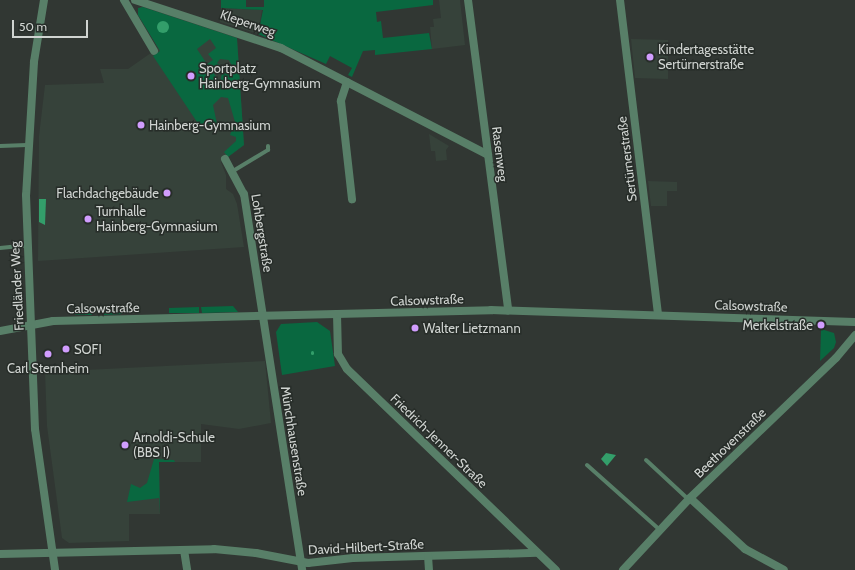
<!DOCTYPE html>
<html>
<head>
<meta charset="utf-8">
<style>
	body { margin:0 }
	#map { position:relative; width:855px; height:570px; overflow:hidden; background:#313733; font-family:Cabin,sans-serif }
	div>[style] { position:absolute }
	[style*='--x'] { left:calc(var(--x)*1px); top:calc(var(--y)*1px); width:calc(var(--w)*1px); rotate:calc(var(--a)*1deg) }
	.built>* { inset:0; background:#36423a }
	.green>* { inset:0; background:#096840; transform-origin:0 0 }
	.water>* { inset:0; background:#339e6a }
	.round { border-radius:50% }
	.stream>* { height:3px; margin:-1.5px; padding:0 1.5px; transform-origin:1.5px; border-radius:1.5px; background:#339e6a }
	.service>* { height:4px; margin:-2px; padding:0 2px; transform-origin:2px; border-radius:2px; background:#587f68 }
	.minor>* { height:8px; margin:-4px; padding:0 4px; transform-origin:4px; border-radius:4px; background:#587f68 }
	.tertiary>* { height:8px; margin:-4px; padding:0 4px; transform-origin:4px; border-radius:4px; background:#587f68 }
	.dots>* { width:11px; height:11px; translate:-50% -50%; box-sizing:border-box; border:2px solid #272d29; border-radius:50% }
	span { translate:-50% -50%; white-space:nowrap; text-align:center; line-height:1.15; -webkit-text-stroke:3px #272d29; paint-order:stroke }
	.street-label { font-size:13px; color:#d0d4d1 }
	.poi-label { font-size:13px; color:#d0d4d1 }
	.left { translate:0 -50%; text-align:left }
	.right { translate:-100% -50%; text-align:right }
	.scale { position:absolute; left:12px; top:20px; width:76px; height:18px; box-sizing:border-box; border:2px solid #d0d4d1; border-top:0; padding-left:5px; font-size:12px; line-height:14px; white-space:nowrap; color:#d0d4d1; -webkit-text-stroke:3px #272d29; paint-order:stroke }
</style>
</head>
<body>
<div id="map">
	<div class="built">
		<i style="clip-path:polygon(439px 0,460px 0,465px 45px,432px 49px,430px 27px,434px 27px,433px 19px,441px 18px)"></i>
		<i style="clip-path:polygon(140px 7px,237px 38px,244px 145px,221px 162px,226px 175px,226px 189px,233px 194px,237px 204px,244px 247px,38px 261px,39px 136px,45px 85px,104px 83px,100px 69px,128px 69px,158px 48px,138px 15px)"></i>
		<i style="clip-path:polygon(221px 8px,262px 10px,258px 34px,220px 22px)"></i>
		<i style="clip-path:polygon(631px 39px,668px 40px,668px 79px,635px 78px)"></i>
		<i style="clip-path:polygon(429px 134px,449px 146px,446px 150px,447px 160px,436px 161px,435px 151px,431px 151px)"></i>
		<i style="clip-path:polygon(648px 181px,677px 182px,677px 191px,667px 191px,667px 206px,651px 206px)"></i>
		<i style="clip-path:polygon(265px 361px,271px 423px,239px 429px,201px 424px,201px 462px,159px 462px,160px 514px,129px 514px,129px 541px,69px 543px,62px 538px,47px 426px,45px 372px)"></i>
	</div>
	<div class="green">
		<i style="clip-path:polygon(221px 0,246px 0,246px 7px,264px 7px,264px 0,433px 0,433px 5px,376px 12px,377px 22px,381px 21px,383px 38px,429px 33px,432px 49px,375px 55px,375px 50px,363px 51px,352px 77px,348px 75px,352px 68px,330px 56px,326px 64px,258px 34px,263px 10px,221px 8px)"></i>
		<i style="clip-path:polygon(evenodd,143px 7px,237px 38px,244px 145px,228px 157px,224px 152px,236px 141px,236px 137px,230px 135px,235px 122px,228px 98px,221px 97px,213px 105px,217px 124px,210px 126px,208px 124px,201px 128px,153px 56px,160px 51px,138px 15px,138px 8px,143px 7px,210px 39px,216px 48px,208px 54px,213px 60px,207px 64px,197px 49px,210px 39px,143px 7px,220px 59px,229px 60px,232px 66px,230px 73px,222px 73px,220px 83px,211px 69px,220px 65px,217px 63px,220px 59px)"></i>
		<i style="clip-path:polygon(233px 306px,238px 312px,202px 313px,201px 307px)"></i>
		<i style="clip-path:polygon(199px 307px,199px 313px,169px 313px,169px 308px)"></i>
		<i style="left:92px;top:309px;width:6px;height:17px;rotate:90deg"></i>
		<i style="clip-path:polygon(104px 309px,122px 309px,122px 314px,104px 315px)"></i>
		<i style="clip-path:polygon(317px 322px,330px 331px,335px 366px,282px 375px,276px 332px,281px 324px)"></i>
		<i style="clip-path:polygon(821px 329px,834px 333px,836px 342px,834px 348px,820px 361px)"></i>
		<i style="clip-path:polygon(154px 459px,174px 460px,175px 462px,159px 462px,160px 514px,159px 498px,127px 502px,131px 484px,140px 488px,147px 483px)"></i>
	</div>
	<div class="water">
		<i class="round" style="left:157px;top:21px;width:12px;height:12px"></i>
		<i style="clip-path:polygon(39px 199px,46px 199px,45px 225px,39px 222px)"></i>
		<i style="clip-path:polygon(606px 453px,616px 455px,607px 466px,601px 459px)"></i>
	</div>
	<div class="stream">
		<i style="--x:312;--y:352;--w:1;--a:90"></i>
	</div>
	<div class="service">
		<i style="--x:0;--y:146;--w:27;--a:-2"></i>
		<i style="--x:233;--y:171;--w:41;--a:-31"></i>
		<i style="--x:268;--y:150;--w:4;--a:-90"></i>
		<i style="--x:0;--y:248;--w:27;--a:-6"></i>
		<i style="--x:646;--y:460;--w:57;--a:42.9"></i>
		<i style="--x:587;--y:465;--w:98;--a:41.7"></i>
	</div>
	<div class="minor">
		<i style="--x:124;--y:0;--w:59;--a:59.5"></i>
		<i style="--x:135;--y:0;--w:154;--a:18.2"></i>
		<i style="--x:281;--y:48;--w:233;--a:27.3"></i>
		<i style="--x:468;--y:0;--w:313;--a:82.6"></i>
		<i style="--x:620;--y:0;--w:317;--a:83.1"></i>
		<i style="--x:347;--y:82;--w:20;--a:108"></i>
		<i style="--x:341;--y:101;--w:99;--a:83.6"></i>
		<i style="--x:225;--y:159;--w:40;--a:62"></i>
		<i style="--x:244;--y:194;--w:380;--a:81.2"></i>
		<i style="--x:337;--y:314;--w:40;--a:88.6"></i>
		<i style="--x:338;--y:354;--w:17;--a:59"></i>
		<i style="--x:347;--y:369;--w:290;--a:43.9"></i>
		<i style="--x:0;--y:331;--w:54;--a:-10.7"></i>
		<i style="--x:53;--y:321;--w:438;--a:-1.4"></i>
		<i style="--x:491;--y:310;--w:364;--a:1.9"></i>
		<i style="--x:690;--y:498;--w:75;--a:42.8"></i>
		<i style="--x:745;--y:549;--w:44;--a:28.3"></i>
		<i style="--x:184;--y:550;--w:20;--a:81"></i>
		<i style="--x:0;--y:554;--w:214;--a:-1.3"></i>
		<i style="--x:214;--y:549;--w:42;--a:5.4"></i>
		<i style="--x:256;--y:553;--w:53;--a:10.9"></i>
		<i style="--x:308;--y:563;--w:45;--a:-6.3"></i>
		<i style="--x:353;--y:558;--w:184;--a:-1.6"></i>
		<i style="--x:428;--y:556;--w:14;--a:86"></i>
		<i style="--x:623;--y:570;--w:98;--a:-47.1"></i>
		<i style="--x:690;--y:498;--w:202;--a:-43.8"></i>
		<i style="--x:836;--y:358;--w:30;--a:-50"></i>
	</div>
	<div class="tertiary">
		<i style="--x:44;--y:0;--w:63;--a:99.2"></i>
		<i style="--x:34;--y:62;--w:133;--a:93.4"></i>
		<i style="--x:26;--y:195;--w:234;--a:87.8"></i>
		<i style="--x:35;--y:429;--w:142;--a:81.9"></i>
	</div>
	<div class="dots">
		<i style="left:650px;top:57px;background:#d19dfe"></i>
		<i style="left:191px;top:76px;background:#d19dfe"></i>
		<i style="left:141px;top:125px;background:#d19dfe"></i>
		<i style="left:167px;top:193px;background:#d19dfe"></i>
		<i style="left:88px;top:219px;background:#d19dfe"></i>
		<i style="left:821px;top:325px;background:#d19dfe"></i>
		<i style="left:415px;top:328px;background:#d19dfe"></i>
		<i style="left:66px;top:349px;background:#d19dfe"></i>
		<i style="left:48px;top:354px;background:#d19dfe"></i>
		<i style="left:125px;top:445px;background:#d19dfe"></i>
	</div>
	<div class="street-label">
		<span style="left:248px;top:23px;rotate:19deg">Kleperweg</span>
		<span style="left:500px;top:154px;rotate:83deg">Rasenweg</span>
		<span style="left:627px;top:159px;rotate:-97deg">Sertürnerstraße</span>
		<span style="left:262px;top:233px;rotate:81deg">Lohbergstraße</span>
		<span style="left:17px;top:286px;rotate:-93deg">Friedländer Weg</span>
		<span style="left:427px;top:300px;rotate:-2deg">Calsowstraße</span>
		<span style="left:751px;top:306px;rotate:2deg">Calsowstraße</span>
		<span style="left:103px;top:308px;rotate:-1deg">Calsowstraße</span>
		<span style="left:294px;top:441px;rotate:81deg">Münchhausenstraße</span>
		<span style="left:439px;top:441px;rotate:44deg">Friedrich-Jenner-Straße</span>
		<span style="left:730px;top:443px;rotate:-44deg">Beethovenstraße</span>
		<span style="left:366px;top:547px;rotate:-3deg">David-Hilbert-Straße</span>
	</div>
	<div class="poi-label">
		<span class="left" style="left:658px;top:57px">Kindertagesstätte<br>Sertürnerstraße</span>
		<span class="left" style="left:199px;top:76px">Sportplatz<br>Hainberg-Gymnasium</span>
		<span class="left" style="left:149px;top:125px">Hainberg-Gymnasium</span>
		<span class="right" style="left:159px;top:193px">Flachdachgebäude</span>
		<span class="left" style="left:96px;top:219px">Turnhalle<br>Hainberg-Gymnasium</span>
		<span class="right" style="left:813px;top:325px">Merkelstraße</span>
		<span class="left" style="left:423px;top:328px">Walter Lietzmann</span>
		<span class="left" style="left:74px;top:349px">SOFI</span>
		<span style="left:48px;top:368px">Carl Sternheim</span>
		<span class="left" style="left:133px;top:445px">Arnoldi-Schule<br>(BBS I)</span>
	</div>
	<div class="scale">50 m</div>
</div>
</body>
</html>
